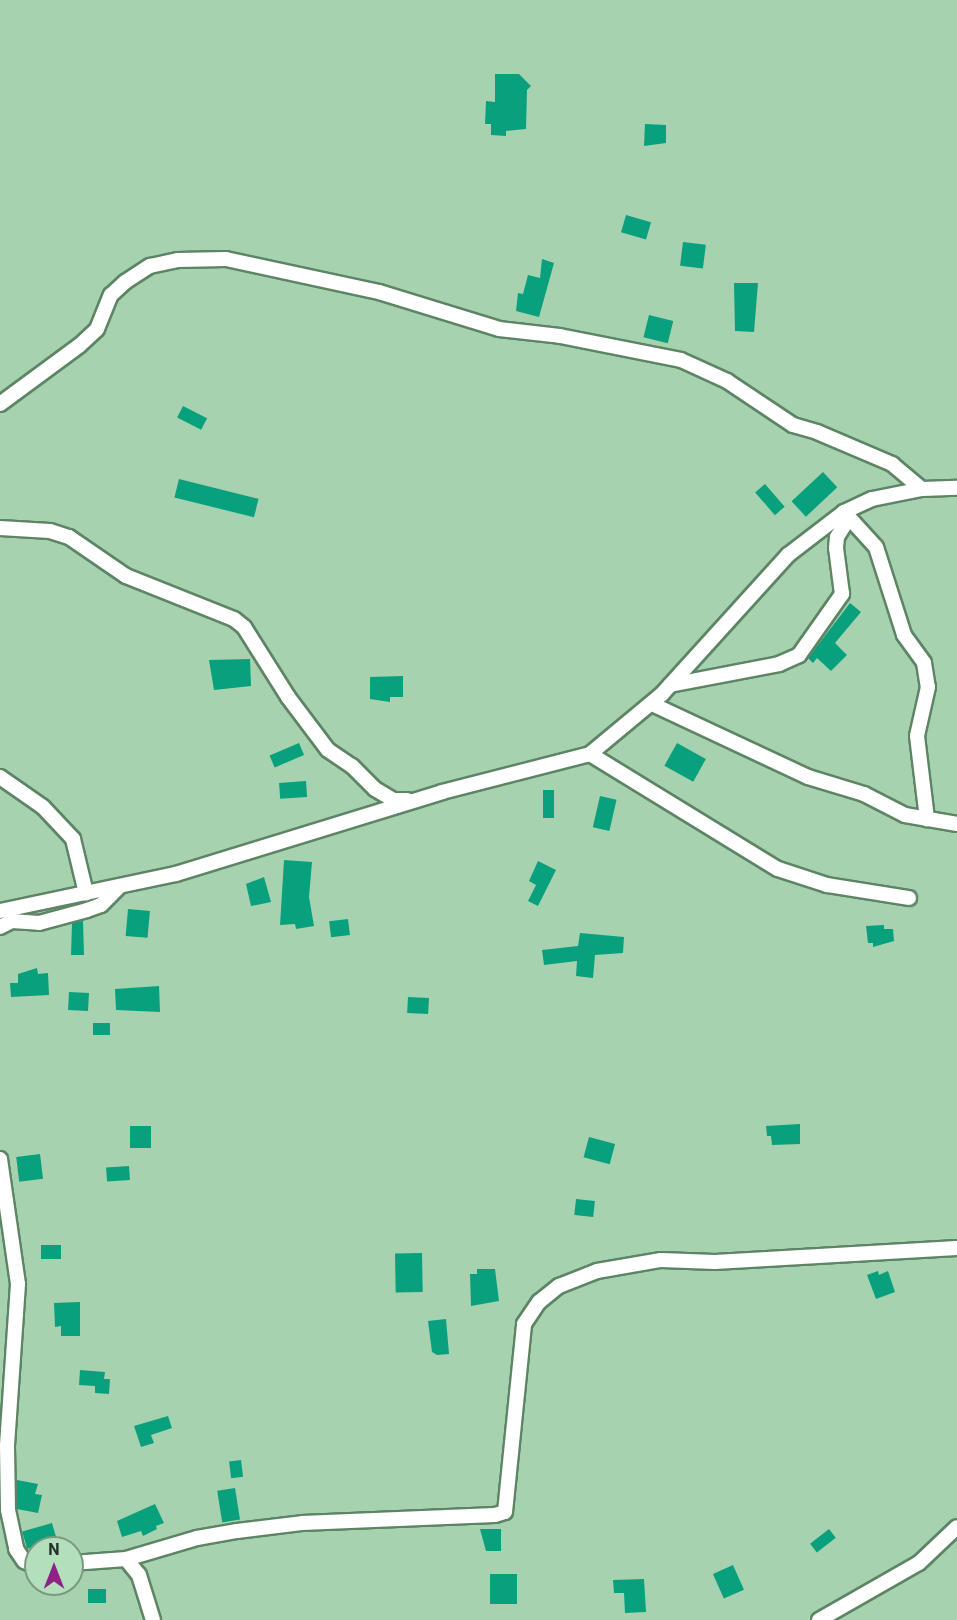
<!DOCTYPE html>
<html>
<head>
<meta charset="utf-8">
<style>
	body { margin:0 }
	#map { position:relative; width:957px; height:1620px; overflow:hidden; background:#a7d2af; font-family:Roboto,sans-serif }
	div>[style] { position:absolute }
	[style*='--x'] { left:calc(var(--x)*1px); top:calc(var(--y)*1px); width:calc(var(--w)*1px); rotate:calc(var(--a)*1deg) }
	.building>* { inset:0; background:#09a07d; transform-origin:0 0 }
	.roads { filter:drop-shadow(2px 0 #5d8565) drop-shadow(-2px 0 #5d8565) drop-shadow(0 2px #5d8565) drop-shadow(0 -2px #5d8565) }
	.minor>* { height:14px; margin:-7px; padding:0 7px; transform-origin:7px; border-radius:7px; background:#fff }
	span { translate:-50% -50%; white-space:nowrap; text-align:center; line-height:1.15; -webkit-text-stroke:6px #b4dfbc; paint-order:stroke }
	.north { position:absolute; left:24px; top:1536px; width:60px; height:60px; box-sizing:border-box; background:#b4dfbc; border:2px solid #7a9a80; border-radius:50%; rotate:0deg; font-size:16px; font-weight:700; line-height:24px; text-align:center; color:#223225 }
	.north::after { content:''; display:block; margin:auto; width:21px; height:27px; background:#8d2388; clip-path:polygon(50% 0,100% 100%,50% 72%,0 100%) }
</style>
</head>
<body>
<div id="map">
	<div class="building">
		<i style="clip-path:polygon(495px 74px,519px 74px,531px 86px,527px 90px,526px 129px,506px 131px,506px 136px,491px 135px,491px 124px,485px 124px,486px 101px,495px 102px)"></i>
		<i style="clip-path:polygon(645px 124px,666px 125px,666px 143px,644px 146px)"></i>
		<i style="left:626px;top:215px;width:26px;height:18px;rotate:16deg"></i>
		<i style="left:683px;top:242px;width:23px;height:24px;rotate:7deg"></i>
		<i style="clip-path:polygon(542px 259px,554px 263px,539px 317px,516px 311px,518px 293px,523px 294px,528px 275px,540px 278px)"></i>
		<i style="clip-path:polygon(734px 283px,758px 283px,754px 332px,735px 331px)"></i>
		<i style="left:649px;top:315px;width:25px;height:23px;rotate:14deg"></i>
		<i style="left:183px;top:406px;width:27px;height:13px;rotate:27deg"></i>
		<i style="left:823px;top:472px;width:21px;height:43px;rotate:47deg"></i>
		<i style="left:179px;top:479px;width:82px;height:19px;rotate:14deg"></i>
		<i style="left:765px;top:484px;width:30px;height:13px;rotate:49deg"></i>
		<i style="clip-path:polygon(850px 603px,861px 612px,835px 643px,847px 655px,831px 671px,817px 658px,813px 663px,808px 658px)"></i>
		<i style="clip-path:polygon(250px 659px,251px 686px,214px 690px,209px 660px)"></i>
		<i style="clip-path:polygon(403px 676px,403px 697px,390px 697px,390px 702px,370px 699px,370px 677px)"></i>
		<i style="left:299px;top:743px;width:13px;height:32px;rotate:67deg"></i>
		<i style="left:677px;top:743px;width:33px;height:26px;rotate:29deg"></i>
		<i style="left:306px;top:781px;width:16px;height:27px;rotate:86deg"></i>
		<i style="left:543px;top:790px;width:11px;height:28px"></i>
		<i style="left:600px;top:796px;width:17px;height:32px;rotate:13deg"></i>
		<i style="clip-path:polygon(284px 860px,312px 862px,309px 897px,314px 926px,296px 929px,295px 924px,280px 925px)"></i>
		<i style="clip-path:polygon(538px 861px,556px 870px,538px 906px,528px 901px,536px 885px,529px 881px)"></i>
		<i style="clip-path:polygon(264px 877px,271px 902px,251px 906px,246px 884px)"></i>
		<i style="left:128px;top:909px;width:22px;height:27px;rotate:5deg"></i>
		<i style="left:348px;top:919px;width:16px;height:19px;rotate:83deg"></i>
		<i style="clip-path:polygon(83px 921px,84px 955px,71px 955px,72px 923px)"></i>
		<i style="clip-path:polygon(884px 925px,884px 929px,893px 929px,894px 941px,873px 947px,873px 943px,868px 943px,866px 926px)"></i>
		<i style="clip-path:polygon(580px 933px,624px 937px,623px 953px,595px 955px,593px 978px,576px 976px,577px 961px,544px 965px,542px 950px,578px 946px)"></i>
		<i style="clip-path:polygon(37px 968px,38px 974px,48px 973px,49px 995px,11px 997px,10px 983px,18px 983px,18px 974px)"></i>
		<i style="clip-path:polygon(159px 986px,160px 1012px,116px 1010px,115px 989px)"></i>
		<i style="left:69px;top:992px;width:20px;height:18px;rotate:3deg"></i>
		<i style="left:408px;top:997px;width:21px;height:16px;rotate:3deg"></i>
		<i style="left:93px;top:1023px;width:17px;height:12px"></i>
		<i style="clip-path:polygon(800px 1124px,800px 1144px,772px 1145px,771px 1136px,767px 1136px,766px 1126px)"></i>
		<i style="left:130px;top:1126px;width:21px;height:22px"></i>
		<i style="left:589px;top:1137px;width:27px;height:21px;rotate:15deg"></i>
		<i style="left:40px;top:1154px;width:25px;height:24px;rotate:83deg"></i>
		<i style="left:129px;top:1166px;width:14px;height:23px;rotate:86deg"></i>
		<i style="left:576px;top:1199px;width:19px;height:16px;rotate:6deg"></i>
		<i style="left:41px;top:1245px;width:20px;height:14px"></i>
		<i style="left:422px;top:1253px;width:39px;height:27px;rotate:89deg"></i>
		<i style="clip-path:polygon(477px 1269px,495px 1269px,499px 1301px,471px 1306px,470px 1274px,477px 1274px)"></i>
		<i style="clip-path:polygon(878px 1271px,879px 1275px,888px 1271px,895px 1292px,876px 1299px,867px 1275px)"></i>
		<i style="clip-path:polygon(80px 1302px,80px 1336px,61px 1336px,61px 1326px,55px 1327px,54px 1303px)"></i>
		<i style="clip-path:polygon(446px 1319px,449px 1354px,437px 1355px,432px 1352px,428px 1321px)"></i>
		<i style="clip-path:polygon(80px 1370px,105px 1372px,104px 1379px,110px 1379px,109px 1394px,95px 1393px,95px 1386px,79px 1385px)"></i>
		<i style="clip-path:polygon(168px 1416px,172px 1428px,151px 1435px,154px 1443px,141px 1447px,134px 1426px)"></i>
		<i style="left:241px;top:1460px;width:17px;height:12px;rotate:83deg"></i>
		<i style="clip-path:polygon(17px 1480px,38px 1484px,35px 1494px,42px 1495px,38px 1513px,17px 1509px)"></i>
		<i style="left:235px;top:1488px;width:32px;height:18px;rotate:81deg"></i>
		<i style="clip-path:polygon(155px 1504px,164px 1523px,156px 1526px,157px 1529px,143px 1536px,141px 1531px,122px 1537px,117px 1521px)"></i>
		<i style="left:52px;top:1523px;width:18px;height:31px;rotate:74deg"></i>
		<i style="clip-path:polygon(480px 1529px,501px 1529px,501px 1551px,486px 1551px)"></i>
		<i style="left:829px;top:1529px;width:11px;height:24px;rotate:52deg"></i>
		<i style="left:733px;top:1565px;width:27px;height:22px;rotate:66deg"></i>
		<i style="left:490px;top:1574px;width:27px;height:30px"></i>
		<i style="clip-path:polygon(644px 1579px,646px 1612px,625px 1613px,624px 1593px,614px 1593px,613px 1580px)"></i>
		<i style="left:88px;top:1589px;width:18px;height:14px"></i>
	</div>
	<div class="roads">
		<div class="minor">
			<i style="--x:0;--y:404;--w:99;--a:-36.4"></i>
			<i style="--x:80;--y:345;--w:23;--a:-43"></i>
			<i style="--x:97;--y:329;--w:37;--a:-68"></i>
			<i style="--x:111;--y:295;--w:19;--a:-43"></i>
			<i style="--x:125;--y:282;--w:30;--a:-33"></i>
			<i style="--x:150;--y:266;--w:29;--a:-12"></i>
			<i style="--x:178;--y:260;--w:48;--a:-1.2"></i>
			<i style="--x:226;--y:259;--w:157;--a:12.2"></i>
			<i style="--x:379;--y:292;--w:126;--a:17.1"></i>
			<i style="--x:499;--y:329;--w:61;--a:6.5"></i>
			<i style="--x:560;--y:336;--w:123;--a:11.2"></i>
			<i style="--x:681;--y:360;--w:51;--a:24.5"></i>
			<i style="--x:727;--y:381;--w:79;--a:33.7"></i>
			<i style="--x:793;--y:425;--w:25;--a:16"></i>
			<i style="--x:817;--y:432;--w:82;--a:23.1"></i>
			<i style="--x:892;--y:464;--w:39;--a:40"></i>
			<i style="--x:844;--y:512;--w:47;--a:47.6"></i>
			<i style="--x:876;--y:547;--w:92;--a:72.3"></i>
			<i style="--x:904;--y:635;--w:34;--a:54"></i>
			<i style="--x:924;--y:663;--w:24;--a:81"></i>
			<i style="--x:928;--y:687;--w:50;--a:102.7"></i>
			<i style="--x:917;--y:736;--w:84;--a:83.1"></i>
			<i style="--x:0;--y:528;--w:50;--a:3.4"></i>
			<i style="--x:50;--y:531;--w:20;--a:18"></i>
			<i style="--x:69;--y:537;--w:69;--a:34.4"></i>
			<i style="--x:126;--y:576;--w:116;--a:21.7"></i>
			<i style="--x:234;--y:619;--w:13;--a:39"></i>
			<i style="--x:244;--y:627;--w:83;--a:57.8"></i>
			<i style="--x:288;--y:697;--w:66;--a:53"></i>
			<i style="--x:328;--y:750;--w:29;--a:34"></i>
			<i style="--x:352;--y:766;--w:33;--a:45"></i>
			<i style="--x:375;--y:789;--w:21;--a:31"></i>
			<i style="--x:393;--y:800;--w:14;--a:0"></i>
			<i style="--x:670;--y:685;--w:111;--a:-10.9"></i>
			<i style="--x:779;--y:664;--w:22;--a:-24"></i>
			<i style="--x:799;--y:655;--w:75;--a:-54.8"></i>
			<i style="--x:842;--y:594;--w:46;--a:-97.4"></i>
			<i style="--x:836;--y:548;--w:11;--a:-85"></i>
			<i style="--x:837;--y:537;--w:22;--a:-58"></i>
			<i style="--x:652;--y:704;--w:172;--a:25.1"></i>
			<i style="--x:808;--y:777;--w:59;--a:16.9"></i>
			<i style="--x:864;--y:794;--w:46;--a:27.1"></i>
			<i style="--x:905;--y:815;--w:53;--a:9.8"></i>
			<i style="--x:590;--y:754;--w:220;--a:31.5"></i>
			<i style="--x:778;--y:869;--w:52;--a:18.1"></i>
			<i style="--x:827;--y:885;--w:83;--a:9"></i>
			<i style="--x:0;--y:777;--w:52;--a:34.9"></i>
			<i style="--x:43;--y:807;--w:44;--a:46.8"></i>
			<i style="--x:73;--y:839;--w:56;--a:76.5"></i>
			<i style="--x:0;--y:911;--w:180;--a:-11.9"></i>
			<i style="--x:176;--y:874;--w:278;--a:-17.1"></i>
			<i style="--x:442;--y:792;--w:153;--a:-14.4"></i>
			<i style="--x:590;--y:754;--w:94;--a:-39.8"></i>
			<i style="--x:662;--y:694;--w:188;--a:-47.8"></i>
			<i style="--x:788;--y:555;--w:71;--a:-37.5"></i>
			<i style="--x:844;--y:512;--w:31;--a:-25"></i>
			<i style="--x:872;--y:499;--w:51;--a:-11.3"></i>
			<i style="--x:922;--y:489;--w:35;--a:-2"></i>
			<i style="--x:0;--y:927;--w:13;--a:-27"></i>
			<i style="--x:12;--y:921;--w:27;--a:4"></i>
			<i style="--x:39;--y:923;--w:50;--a:-15.2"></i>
			<i style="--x:87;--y:910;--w:15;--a:-20"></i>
			<i style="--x:101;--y:905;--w:27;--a:-45"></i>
			<i style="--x:0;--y:1159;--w:126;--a:81.8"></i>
			<i style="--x:18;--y:1284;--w:162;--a:93.9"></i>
			<i style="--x:7;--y:1446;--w:64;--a:89.1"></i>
			<i style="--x:8;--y:1510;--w:40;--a:78"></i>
			<i style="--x:16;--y:1549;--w:14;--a:56"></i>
			<i style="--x:24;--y:1561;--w:13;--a:23"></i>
			<i style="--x:126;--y:1559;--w:74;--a:-16.5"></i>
			<i style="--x:197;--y:1538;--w:41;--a:-9.9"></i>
			<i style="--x:237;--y:1531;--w:65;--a:-7"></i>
			<i style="--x:302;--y:1523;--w:193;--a:-2.4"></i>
			<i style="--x:495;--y:1515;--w:10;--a:-17"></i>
			<i style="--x:505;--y:1512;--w:189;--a:-84.2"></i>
			<i style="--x:524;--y:1324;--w:27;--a:-56"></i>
			<i style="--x:539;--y:1302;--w:26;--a:-39"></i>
			<i style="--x:559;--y:1286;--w:41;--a:-21.5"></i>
			<i style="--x:597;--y:1271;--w:65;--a:-9.8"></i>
			<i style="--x:661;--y:1260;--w:54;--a:2.1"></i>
			<i style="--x:715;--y:1262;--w:242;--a:-3.3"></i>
			<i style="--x:72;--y:1563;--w:54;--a:-4.2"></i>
			<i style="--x:126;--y:1559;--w:21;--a:51"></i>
			<i style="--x:139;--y:1575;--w:47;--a:72.7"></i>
			<i style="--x:819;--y:1620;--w:115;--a:-29.7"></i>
			<i style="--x:919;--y:1563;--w:52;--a:-43.5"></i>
		</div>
	</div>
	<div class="north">N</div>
</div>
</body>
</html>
